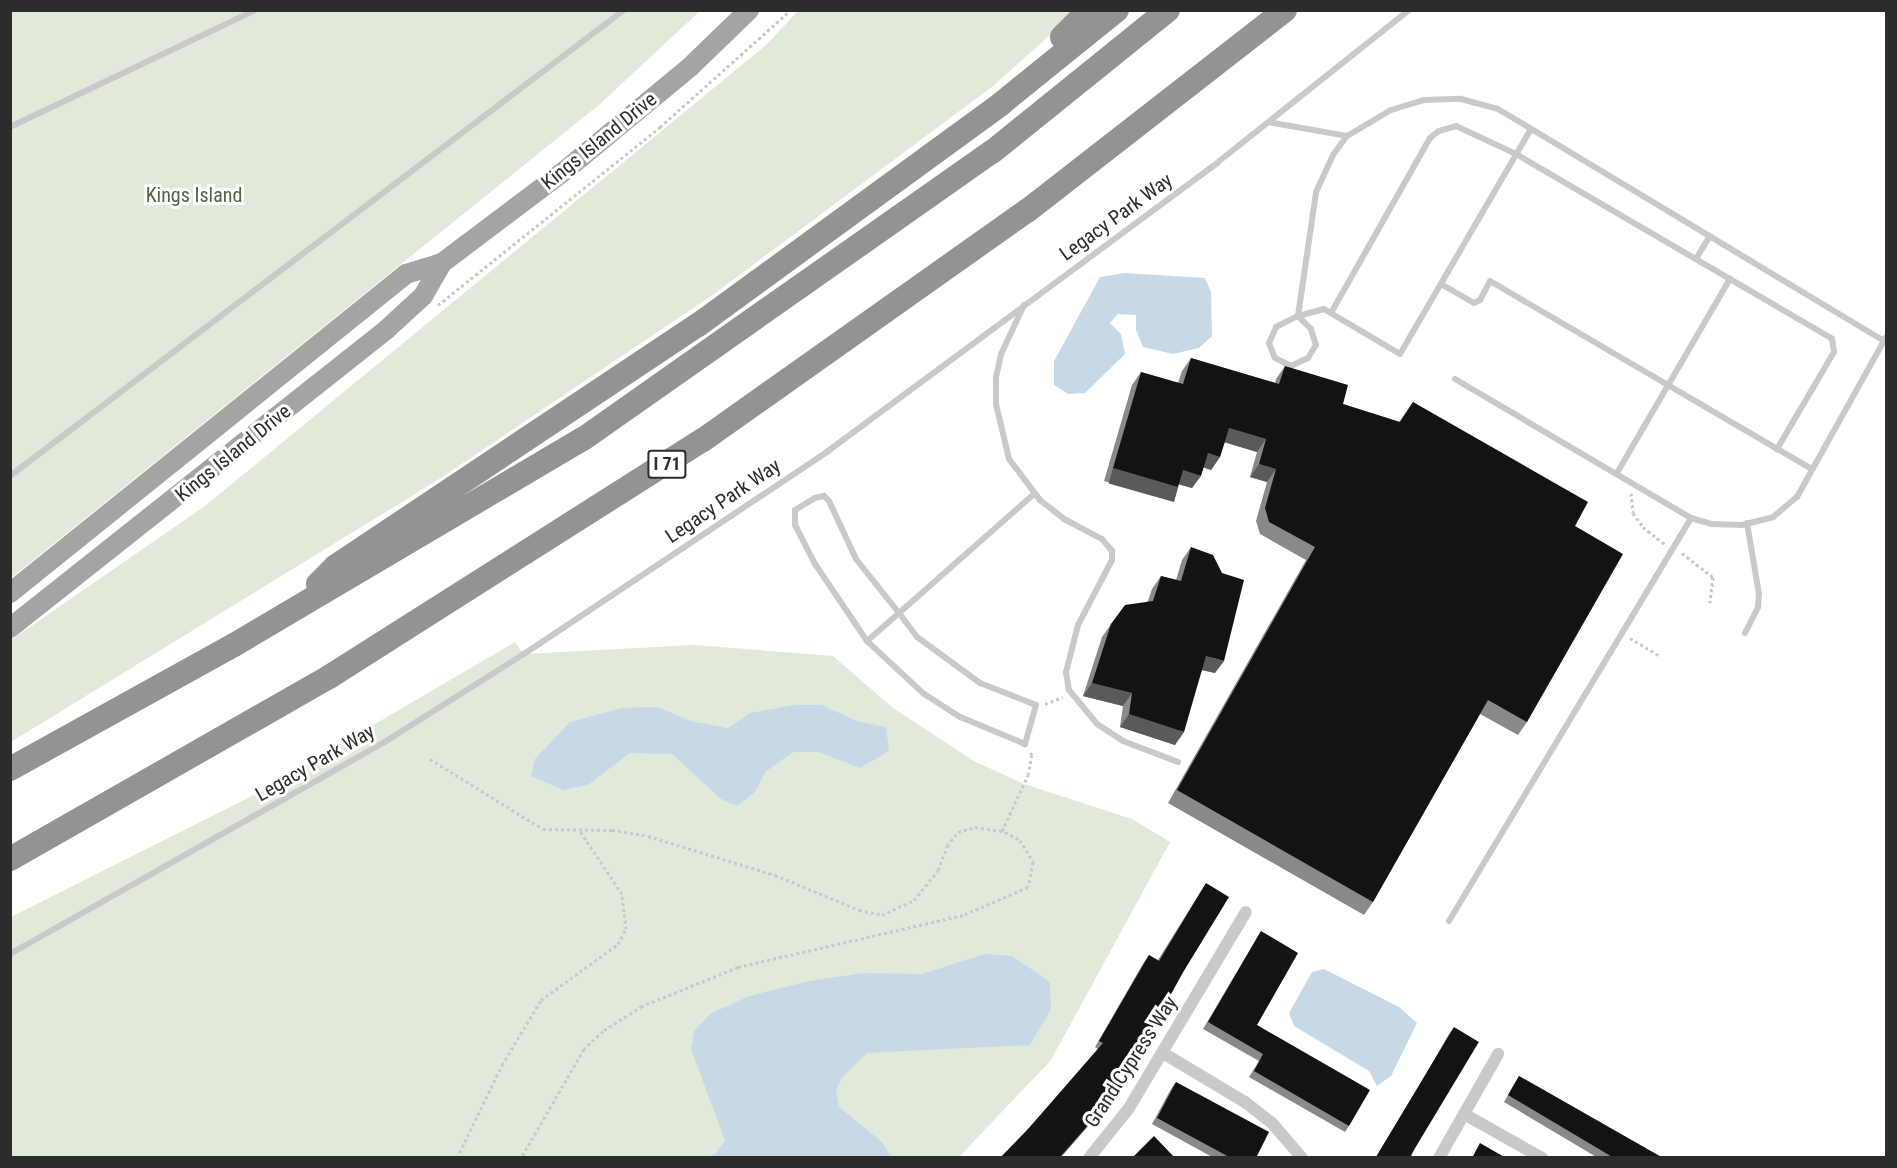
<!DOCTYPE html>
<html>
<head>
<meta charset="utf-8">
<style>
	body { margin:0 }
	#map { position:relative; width:1897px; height:1168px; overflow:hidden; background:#fff; font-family:"Roboto Condensed",sans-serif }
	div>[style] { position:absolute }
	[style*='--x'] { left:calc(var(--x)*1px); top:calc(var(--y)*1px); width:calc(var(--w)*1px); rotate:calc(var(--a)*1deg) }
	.green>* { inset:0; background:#e1e9da }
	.water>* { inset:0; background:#c7d9e7 }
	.path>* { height:3px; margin-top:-1.5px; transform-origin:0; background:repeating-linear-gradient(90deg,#c9c9c9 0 3px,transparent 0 6px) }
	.service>* { height:6px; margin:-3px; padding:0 3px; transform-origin:3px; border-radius:3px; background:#c9c9c9 }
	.minor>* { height:12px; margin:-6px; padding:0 6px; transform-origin:6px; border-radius:6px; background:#c9c9c9 }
	.primary>* { height:20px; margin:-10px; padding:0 10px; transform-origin:10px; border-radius:10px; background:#a4a4a4 }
	.motorway>* { height:24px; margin:-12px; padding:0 12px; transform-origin:12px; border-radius:12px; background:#939393 }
	.wall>* { inset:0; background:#898989 }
	.shaded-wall>* { inset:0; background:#5a5a5a; transform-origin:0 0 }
	.building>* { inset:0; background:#131313; transform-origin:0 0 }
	span { translate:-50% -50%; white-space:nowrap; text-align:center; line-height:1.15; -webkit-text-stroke:6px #fff; paint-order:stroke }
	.shield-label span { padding:2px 4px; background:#fff; border:2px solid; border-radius:4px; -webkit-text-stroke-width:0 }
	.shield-label { font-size:18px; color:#2c2c2c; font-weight:700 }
	.street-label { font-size:20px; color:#2c2c2c }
	.park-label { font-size:20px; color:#4d633d }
	.frame { position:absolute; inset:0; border:12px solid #2c2c2c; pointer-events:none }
</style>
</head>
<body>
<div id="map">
	<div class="green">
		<i style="clip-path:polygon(11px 11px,700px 11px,600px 104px,11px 578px)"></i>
		<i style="clip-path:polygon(798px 11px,1077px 11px,993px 86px,714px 294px,441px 478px,11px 742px,11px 640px,205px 506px,766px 45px)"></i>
		<i style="clip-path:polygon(515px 642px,524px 654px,694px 645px,833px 656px,893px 708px,974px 761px,1024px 784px,1132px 819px,1170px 842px,1051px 1060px,959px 1157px,11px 1158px,11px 917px,252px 796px)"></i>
	</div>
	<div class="water">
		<i style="clip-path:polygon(1125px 273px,1205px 278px,1211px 292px,1212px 336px,1199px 348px,1173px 354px,1143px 347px,1136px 330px,1136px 315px,1118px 314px,1110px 323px,1121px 334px,1125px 354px,1085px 393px,1068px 394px,1054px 385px,1054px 361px,1100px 277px)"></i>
		<i style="clip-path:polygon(795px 705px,822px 705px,857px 721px,886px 727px,889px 751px,860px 768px,819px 752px,793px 752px,765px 772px,755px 792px,737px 806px,721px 799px,672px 754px,630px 753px,588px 785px,563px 790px,531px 776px,535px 759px,570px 722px,622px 708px,658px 707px,690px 721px,728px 728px,750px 713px)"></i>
		<i style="clip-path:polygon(985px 954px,1012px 956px,1050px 982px,1051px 1009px,1030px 1045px,867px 1053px,842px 1078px,836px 1090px,839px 1107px,882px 1142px,891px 1157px,705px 1157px,715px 1154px,725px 1141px,691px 1049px,694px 1031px,710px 1014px,749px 996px,810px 981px,863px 973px,922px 974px)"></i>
		<i style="clip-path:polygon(1324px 969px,1399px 1007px,1417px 1023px,1391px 1076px,1377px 1086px,1369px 1071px,1294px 1026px,1289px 1013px,1312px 972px)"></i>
	</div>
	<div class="path">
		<i style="--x:438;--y:305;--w:285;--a:-38.7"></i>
		<i style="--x:660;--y:127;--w:176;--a:-41.8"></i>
		<i style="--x:1631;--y:493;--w:20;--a:84"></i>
		<i style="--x:1633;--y:513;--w:17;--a:54"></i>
		<i style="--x:1643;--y:527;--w:28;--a:38"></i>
		<i style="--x:1682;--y:553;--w:39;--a:38"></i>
		<i style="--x:1713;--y:577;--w:26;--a:97"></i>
		<i style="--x:1630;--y:638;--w:35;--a:31"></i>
		<i style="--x:1045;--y:704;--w:19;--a:-21"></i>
		<i style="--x:430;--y:759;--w:133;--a:31.8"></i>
		<i style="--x:543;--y:829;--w:69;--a:0.8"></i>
		<i style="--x:612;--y:830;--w:36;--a:9"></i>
		<i style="--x:648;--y:836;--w:133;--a:17.1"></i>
		<i style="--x:775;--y:875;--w:91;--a:22.6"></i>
		<i style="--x:859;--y:910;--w:24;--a:12"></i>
		<i style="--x:882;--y:915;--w:35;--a:-25"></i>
		<i style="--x:914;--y:900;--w:38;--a:-51"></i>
		<i style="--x:938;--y:870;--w:26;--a:-69"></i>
		<i style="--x:947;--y:846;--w:18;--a:-52"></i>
		<i style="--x:958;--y:832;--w:18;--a:-16"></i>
		<i style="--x:975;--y:827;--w:30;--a:9"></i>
		<i style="--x:1005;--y:832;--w:17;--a:28"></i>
		<i style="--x:1020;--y:840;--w:26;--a:59"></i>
		<i style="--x:1033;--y:862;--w:25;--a:101"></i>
		<i style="--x:1028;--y:887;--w:71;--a:156.7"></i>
		<i style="--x:963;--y:915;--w:231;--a:167"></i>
		<i style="--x:738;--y:967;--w:104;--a:157.9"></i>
		<i style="--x:642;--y:1006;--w:46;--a:147.3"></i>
		<i style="--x:603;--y:1031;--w:26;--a:137"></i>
		<i style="--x:584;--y:1049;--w:126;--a:120"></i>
		<i style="--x:1002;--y:831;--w:62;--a:-65.1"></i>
		<i style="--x:1028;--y:775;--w:20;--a:-79"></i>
		<i style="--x:1032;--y:755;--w:5;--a:-127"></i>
		<i style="--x:457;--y:1158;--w:103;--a:-64.2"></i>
		<i style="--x:502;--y:1065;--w:76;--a:-59"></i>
		<i style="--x:541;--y:1000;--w:95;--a:-36"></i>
		<i style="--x:618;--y:944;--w:17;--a:-62"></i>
		<i style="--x:626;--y:929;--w:35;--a:-97"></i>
		<i style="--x:622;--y:894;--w:76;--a:-123.7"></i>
	</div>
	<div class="service">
		<i style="--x:1268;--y:122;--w:80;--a:10"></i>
		<i style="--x:10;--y:127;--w:272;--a:-25.5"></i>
		<i style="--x:1696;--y:259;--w:27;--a:-59"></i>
		<i style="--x:1441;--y:284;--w:38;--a:30"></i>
		<i style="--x:1474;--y:303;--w:7;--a:-27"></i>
		<i style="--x:1480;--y:300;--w:21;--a:-62"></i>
		<i style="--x:1490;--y:281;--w:373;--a:30.3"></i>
		<i style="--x:1024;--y:305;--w:54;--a:115.1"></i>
		<i style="--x:1001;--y:354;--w:25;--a:102"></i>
		<i style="--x:996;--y:378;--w:26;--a:90"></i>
		<i style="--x:996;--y:404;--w:57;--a:76.7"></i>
		<i style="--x:1009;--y:459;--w:51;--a:52.9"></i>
		<i style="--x:1040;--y:500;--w:31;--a:38"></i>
		<i style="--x:1064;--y:519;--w:43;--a:27.8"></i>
		<i style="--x:1102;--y:539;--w:16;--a:50"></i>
		<i style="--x:1112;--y:551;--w:9;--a:90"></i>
		<i style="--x:1112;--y:560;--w:73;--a:117.6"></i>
		<i style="--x:1078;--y:625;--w:49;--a:104.3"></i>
		<i style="--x:1066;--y:672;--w:18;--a:81"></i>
		<i style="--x:1069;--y:690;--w:44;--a:50.5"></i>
		<i style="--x:1097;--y:724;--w:31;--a:33"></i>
		<i style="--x:1123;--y:741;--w:59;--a:20.9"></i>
		<i style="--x:1331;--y:313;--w:201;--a:-60.5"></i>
		<i style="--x:1430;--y:138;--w:11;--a:-38"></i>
		<i style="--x:1439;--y:131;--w:18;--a:-16"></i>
		<i style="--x:1456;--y:126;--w:66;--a:25"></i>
		<i style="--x:1516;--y:154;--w:366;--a:30.3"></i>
		<i style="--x:1832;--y:339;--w:13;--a:81"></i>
		<i style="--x:1834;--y:352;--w:113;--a:120.4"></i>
		<i style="--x:1298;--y:316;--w:18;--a:45"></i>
		<i style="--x:1311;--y:329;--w:17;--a:73"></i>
		<i style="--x:1316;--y:345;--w:15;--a:122"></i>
		<i style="--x:1308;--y:358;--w:19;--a:155"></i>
		<i style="--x:1291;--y:366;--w:18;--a:-153"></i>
		<i style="--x:1275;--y:358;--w:16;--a:-112"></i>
		<i style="--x:1269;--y:343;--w:17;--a:-66"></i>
		<i style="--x:1276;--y:327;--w:25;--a:-27"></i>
		<i style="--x:1298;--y:316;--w:125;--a:-81.7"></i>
		<i style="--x:1316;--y:192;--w:41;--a:-65.3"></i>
		<i style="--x:1333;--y:155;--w:24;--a:-54"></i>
		<i style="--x:1347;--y:136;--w:51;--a:-30.6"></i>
		<i style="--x:1391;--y:110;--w:34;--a:-17"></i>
		<i style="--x:1424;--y:100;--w:37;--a:-2"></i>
		<i style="--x:1461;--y:99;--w:38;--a:15"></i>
		<i style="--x:1498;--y:109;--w:450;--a:31"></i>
		<i style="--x:1298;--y:316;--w:27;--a:-15"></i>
		<i style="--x:1324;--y:309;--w:88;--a:30.6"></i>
		<i style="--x:1400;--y:354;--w:260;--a:-59.8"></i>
		<i style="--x:1455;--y:379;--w:274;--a:30.5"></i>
		<i style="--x:1691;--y:518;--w:22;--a:16"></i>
		<i style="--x:1712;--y:524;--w:30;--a:2"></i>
		<i style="--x:1742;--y:525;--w:32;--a:-14"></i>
		<i style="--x:1773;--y:517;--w:31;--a:-40"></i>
		<i style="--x:1797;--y:497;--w:183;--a:-60.9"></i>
		<i style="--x:1617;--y:473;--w:225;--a:-59.8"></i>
		<i style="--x:10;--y:476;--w:771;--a:-37.2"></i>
		<i style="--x:1745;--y:633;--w:29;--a:-63"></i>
		<i style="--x:1758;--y:607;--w:13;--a:-86"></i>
		<i style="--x:1759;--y:594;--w:72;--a:-99.6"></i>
		<i style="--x:867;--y:641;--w:93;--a:-124"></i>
		<i style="--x:815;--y:564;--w:44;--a:-117.1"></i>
		<i style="--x:795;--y:525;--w:15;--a:-90"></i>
		<i style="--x:795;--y:510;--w:23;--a:-31"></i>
		<i style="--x:815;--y:498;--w:9;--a:-13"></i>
		<i style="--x:824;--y:496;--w:7;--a:45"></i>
		<i style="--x:829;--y:501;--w:64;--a:65"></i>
		<i style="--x:856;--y:559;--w:69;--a:51.5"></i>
		<i style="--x:899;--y:613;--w:30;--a:53"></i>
		<i style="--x:917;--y:637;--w:78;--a:36.1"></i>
		<i style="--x:980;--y:683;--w:60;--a:21.4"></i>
		<i style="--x:1036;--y:705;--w:41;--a:105.8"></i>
		<i style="--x:1025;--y:744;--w:70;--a:-157.4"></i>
		<i style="--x:960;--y:717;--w:43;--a:-147.4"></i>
		<i style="--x:924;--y:694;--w:78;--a:-137.1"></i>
		<i style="--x:867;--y:641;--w:43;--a:-41.2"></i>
		<i style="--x:899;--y:613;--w:180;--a:-41.4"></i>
		<i style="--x:1449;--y:921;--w:470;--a:-59"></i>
		<i style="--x:10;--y:954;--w:429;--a:-29.5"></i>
		<i style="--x:383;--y:743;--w:167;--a:-32.3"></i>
		<i style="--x:524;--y:654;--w:366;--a:-33.7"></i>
		<i style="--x:828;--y:451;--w:485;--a:-36.5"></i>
		<i style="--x:1218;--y:162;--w:244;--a:-38.5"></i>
	</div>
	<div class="minor">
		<i style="--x:1163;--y:1053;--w:96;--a:30.9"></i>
		<i style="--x:1245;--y:1102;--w:34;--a:38"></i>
		<i style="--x:1272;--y:1123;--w:46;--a:49.4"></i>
		<i style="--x:1464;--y:1114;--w:90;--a:29.4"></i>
		<i style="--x:1089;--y:1158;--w:64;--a:-51.3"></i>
		<i style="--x:1129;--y:1108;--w:228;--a:-59.2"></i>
		<i style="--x:1439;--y:1158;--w:120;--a:-60.4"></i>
	</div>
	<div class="primary">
		<i style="--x:10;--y:593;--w:509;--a:-38.85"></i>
		<i style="--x:406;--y:274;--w:38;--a:-17"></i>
		<i style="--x:442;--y:263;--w:158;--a:-37"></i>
		<i style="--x:568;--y:168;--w:158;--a:-39.6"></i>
		<i style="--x:690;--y:67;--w:82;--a:-44"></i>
		<i style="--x:10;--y:628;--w:481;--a:-38.4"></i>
		<i style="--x:387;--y:329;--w:49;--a:-42.5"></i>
		<i style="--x:423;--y:296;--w:38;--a:-60"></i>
	</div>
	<div class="motorway">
		<i style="--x:1062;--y:37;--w:38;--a:-45"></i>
		<i style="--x:318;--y:584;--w:25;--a:-45"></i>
		<i style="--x:336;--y:566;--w:435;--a:-33.7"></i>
		<i style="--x:698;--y:325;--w:376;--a:-36.1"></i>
		<i style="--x:1002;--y:103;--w:148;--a:-39"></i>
		<i style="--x:10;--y:769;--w:256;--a:-29"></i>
		<i style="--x:234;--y:645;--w:405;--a:-30.6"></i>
		<i style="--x:583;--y:439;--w:500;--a:-35.1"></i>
		<i style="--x:992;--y:152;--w:226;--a:-38.9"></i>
		<i style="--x:10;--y:859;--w:367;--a:-29.7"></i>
		<i style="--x:329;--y:677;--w:443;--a:-32.4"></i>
		<i style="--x:703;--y:440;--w:397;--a:-35.3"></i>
		<i style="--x:1027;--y:211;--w:327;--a:-37.9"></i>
	</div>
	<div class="wall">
		<i style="clip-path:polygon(1191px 358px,1275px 383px,1276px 379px,1285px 366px,1343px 404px,1399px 422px,1413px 402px,1575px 526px,1527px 722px,1518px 735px,1480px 714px,1373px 902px,1364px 915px,1168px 803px,1306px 560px,1260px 534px,1256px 521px,1267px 482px,1250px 477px,1257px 452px,1225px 442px,1220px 457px,1211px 470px,1204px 467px,1192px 488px,1178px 484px,1169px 500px,1104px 481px,1132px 385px,1141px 372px,1178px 383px,1182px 371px)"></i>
		<i style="clip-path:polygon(1191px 547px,1215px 673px,1202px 670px,1175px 745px,1120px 727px,1123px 706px,1083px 696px,1102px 637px,1111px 624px,1148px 601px,1152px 589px,1161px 576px,1176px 580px,1182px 560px)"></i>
		<i style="clip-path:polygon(1206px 883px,1182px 974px,1126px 1076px,1129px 1078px,1124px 1085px,1060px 1158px,1000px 1158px,1029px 1128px,1098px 1049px,1095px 1047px,1144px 962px,1149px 955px,1158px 960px)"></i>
		<i style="clip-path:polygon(1261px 931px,1257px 1025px,1349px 1126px,1345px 1132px,1249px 1077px,1259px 1061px,1203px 1029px)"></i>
		<i style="clip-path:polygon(1454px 1027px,1411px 1158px,1378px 1158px,1449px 1034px)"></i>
		<i style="clip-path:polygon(1519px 1076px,1663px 1158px,1598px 1158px,1504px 1102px)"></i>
		<i style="clip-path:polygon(1176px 1082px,1256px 1158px,1214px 1158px,1152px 1124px,1171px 1089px)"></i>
	</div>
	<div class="shaded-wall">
		<i style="clip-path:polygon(1229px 428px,1266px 439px,1257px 452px,1220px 441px)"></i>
		<i style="clip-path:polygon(1208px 453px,1220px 457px,1211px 470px,1199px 466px)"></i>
		<i style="clip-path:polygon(1259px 464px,1276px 469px,1267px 482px,1250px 477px)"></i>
		<i style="left:1113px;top:468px;width:68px;height:16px;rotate:16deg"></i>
		<i style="clip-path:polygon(1183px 470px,1201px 476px,1192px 488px,1174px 483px)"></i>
		<i style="clip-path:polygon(1206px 656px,1224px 661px,1215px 673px,1197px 669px)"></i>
		<i style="clip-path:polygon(1092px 683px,1132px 693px,1123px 706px,1083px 696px)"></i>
		<i style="clip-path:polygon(1129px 714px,1184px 732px,1175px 745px,1120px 727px)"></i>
		<i style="clip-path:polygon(1129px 1078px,1124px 1085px,1060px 1158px,1059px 1158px)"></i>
	</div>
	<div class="building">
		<i style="clip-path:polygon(1191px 358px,1279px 384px,1285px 366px,1348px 385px,1343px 404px,1400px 422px,1413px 402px,1588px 502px,1575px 526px,1623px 554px,1527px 722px,1488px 700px,1373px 902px,1177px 790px,1315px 547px,1269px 522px,1265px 508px,1276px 469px,1259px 464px,1266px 439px,1229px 428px,1220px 457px,1208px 453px,1201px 476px,1183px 470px,1178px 487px,1113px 468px,1141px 372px,1183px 384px)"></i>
		<i style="clip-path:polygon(1191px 547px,1213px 555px,1222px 573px,1244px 580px,1224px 661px,1206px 656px,1184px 732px,1129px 714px,1132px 693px,1092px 683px,1111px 624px,1125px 605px,1153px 601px,1161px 576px,1181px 581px)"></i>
		<i style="clip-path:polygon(1206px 883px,1229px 897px,1182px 974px,1126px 1076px,1129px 1078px,1059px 1158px,1000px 1158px,1029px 1128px,1103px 1043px,1099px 1041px,1149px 955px,1159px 961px)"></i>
		<i style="clip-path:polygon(1261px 931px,1298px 953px,1257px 1025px,1370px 1090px,1349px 1126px,1254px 1071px,1263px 1054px,1208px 1022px)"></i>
		<i style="left:1454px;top:1027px;width:29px;height:151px;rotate:31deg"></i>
		<i style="clip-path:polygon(1519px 1076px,1663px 1158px,1614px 1158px,1508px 1095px)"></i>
		<i style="clip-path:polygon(1176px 1082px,1269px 1132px,1256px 1158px,1231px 1158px,1157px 1118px)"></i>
		<i style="clip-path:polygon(1154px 1136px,1175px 1158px,1132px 1158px)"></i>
		<i style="clip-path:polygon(1480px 1143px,1506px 1158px,1472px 1158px)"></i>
	</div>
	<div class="shield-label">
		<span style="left:667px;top:464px">I 71</span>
	</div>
	<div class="street-label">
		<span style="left:599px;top:141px;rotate:-39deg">Kings Island Drive</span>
		<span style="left:1116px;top:217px;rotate:-36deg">Legacy Park Way</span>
		<span style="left:233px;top:453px;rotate:-39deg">Kings Island Drive</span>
		<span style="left:723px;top:501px;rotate:-34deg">Legacy Park Way</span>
		<span style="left:315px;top:763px;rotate:-30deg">Legacy Park Way</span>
		<span style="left:1131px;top:1062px;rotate:-57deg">Grand Cypress Way</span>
	</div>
	<div class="park-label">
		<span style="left:194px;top:195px">Kings Island</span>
	</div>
	<div class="frame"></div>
</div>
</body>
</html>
